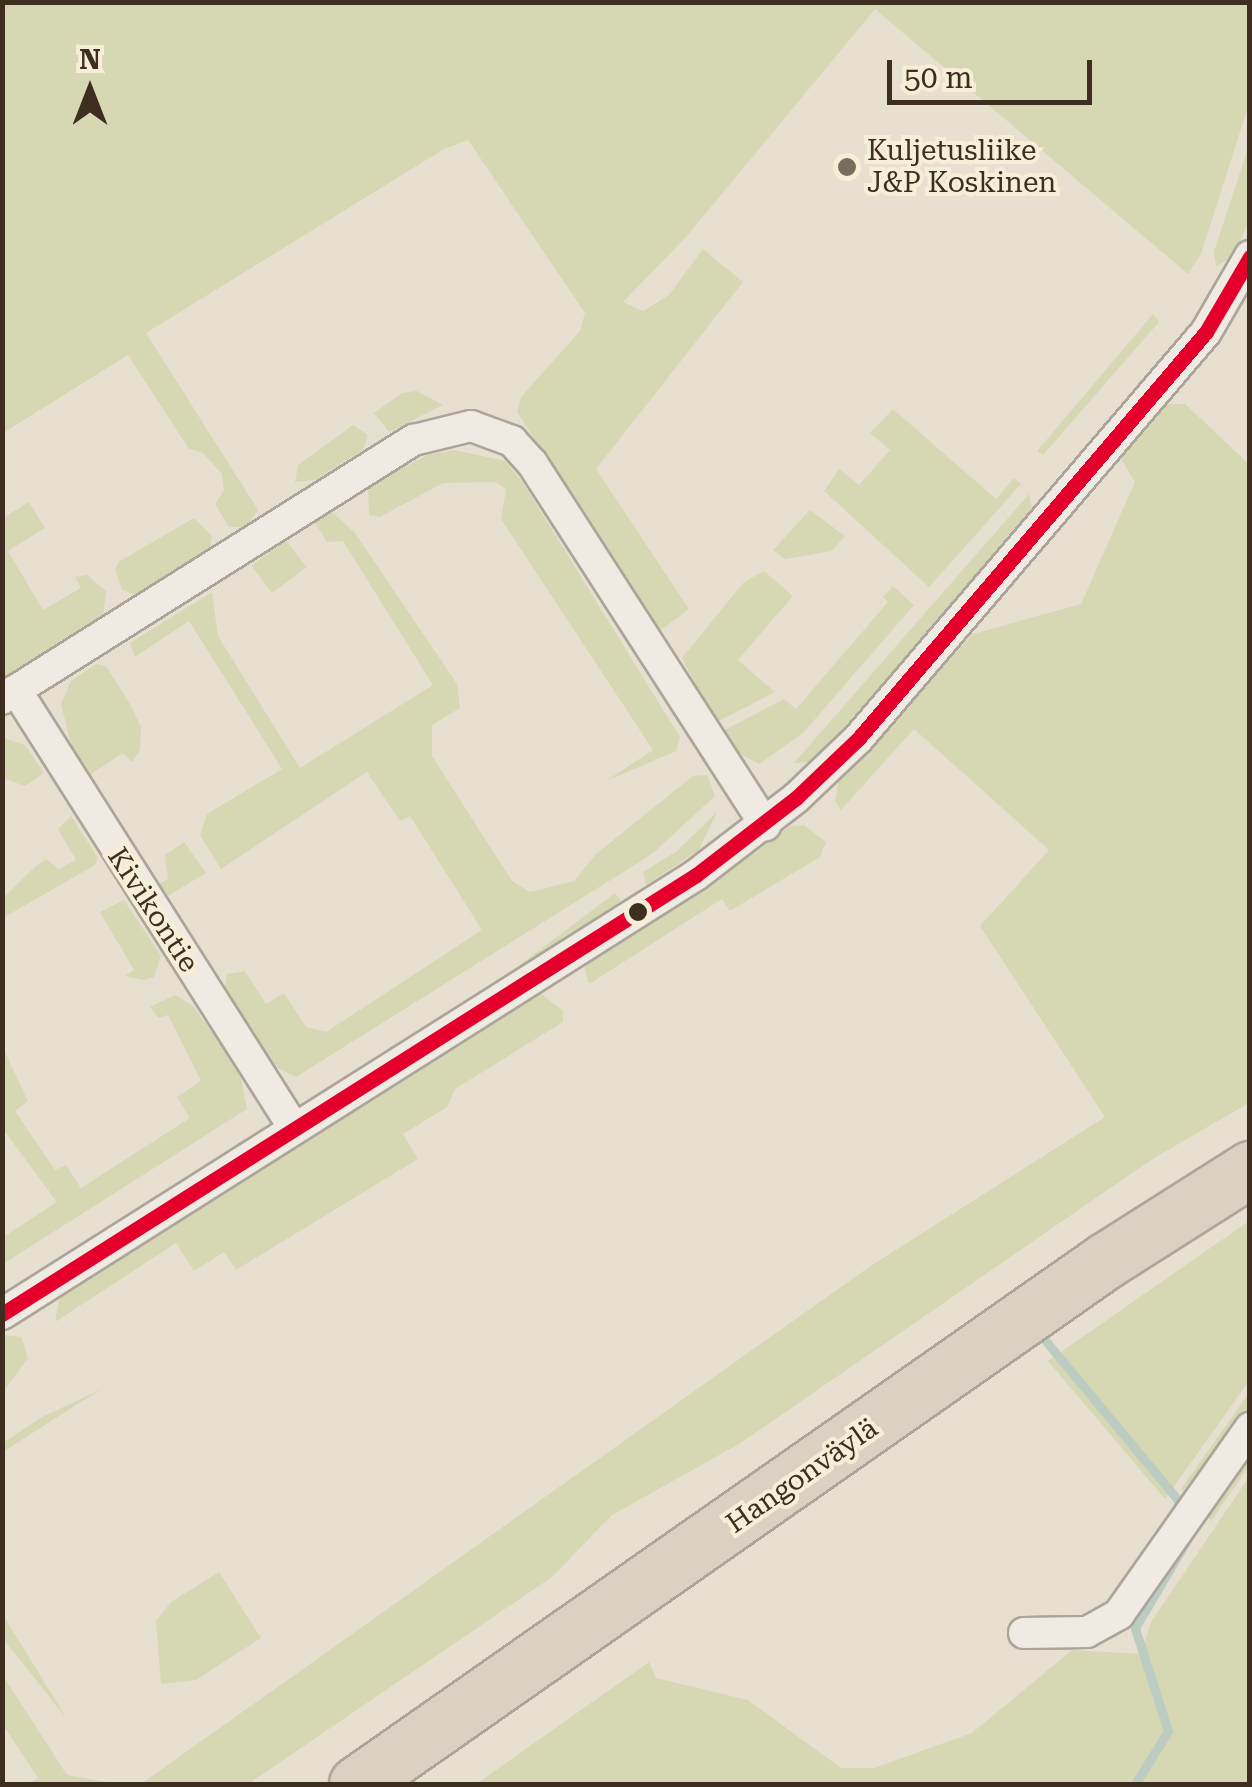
<!DOCTYPE html>
<html>
<head>
<meta charset="utf-8">
<style>
	body { margin:0 }
	#map { position:relative; width:1252px; height:1787px; overflow:hidden; background:#e7e0d1; font-family:"Roboto Serif",serif }
	div>[style] { position:absolute }
	[style*='--x'] { left:calc(var(--x)*1px); top:calc(var(--y)*1px); width:calc(var(--w)*1px); rotate:calc(var(--a)*1deg) }
	.green>* { inset:0; background:#d6d7b3; transform-origin:0 0 }
	.stream>* { height:9px; margin:-4.5px; padding:0 4.5px; transform-origin:4.5px; border-radius:4.5px; background:#bcccc2 }
	.roads { filter:drop-shadow(2px 0 #ada599) drop-shadow(-2px 0 #ada599) drop-shadow(0 2px #ada599) drop-shadow(0 -2px #ada599) }
	.street>* { height:30px; margin:-15px; padding:0 15px; transform-origin:15px; border-radius:15px; background:#efebe3 }
	.highway>* { height:55px; margin:-27.5px; padding:0 27.5px; transform-origin:27.5px; border-radius:27.5px; background:#dad1c2 }
	.bus-1>* { height:15px; margin:-7.5px; padding:0 7.5px; transform-origin:7.5px; border-radius:7.5px; background:#e4002b }
	.dots>* { width:28px; height:28px; translate:-50% -50%; box-sizing:border-box; border:5px solid #f7eed8; border-radius:50% }
	span { translate:-50% -50%; white-space:nowrap; text-align:center; line-height:1.15; -webkit-text-stroke:8px #f7eed8; paint-order:stroke }
	.poi-label { font-size:28px; color:#3d2e20 }
	.left { translate:0 -50%; text-align:left }
	.street-label { font-size:28px; color:#3d2e20 }
	.frame { position:absolute; inset:0; border:5px solid #3d2e20; pointer-events:none }
	.north { position:absolute; left:40px; top:40px; width:100px; height:100px; -webkit-text-stroke:8px #f7eed8; paint-order:stroke; rotate:0deg; font-size:28px; font-weight:700; line-height:40px; text-align:center; color:#3d2e20 }
	.north::after { content:''; display:block; margin:auto; width:35px; height:45px; background:#3d2e20; clip-path:polygon(50% 0,100% 100%,50% 72%,0 100%) }
	.scale { position:absolute; left:887px; top:60px; width:205px; height:45px; box-sizing:border-box; border:5px solid #3d2e20; border-top:0; padding-left:12px; font-size:30px; line-height:35px; white-space:nowrap; color:#3d2e20; -webkit-text-stroke:8px #f7eed8; paint-order:stroke }
</style>
</head>
<body>
<div id="map">
	<div class="green">
		<i style="clip-path:polygon(3px 2px,1249px 3px,1249px 104px,1201px 254px,1188px 274px,875px 9px,687px 236px,623px 302px,643px 311px,669px 295px,703px 249px,743px 282px,596px 469px,689px 609px,660px 631px,517px 412px,521px 397px,580px 331px,585px 313px,468px 140px,444px 149px,146px 333px,258px 510px,247px 527px,229px 527px,215px 504px,224px 490px,222px 474px,203px 453px,189px 449px,128px 355px,3px 433px)"></i>
		<i style="clip-path:polygon(1249px 145px,1249px 221px,1233px 257px,1216px 266px,1214px 252px)"></i>
		<i style="clip-path:polygon(1153px 314px,1159px 322px,1043px 455px,1037px 451px)"></i>
		<i style="clip-path:polygon(417px 391px,443px 405px,389px 432px,374px 413px,402px 393px)"></i>
		<i style="clip-path:polygon(1164px 404px,1185px 404px,1249px 464px,1249px 1103px,1154px 1158px,739px 1444px,612px 1515px,552px 1577px,248px 1784px,141px 1784px,869px 1267px,1105px 1117px,980px 926px,1049px 850px,914px 729px,841px 810px,835px 801px,839px 778px,973px 634px,1081px 604px,1135px 482px,1121px 459px)"></i>
		<i style="clip-path:polygon(893px 409px,996px 499px,1014px 478px,1021px 484px,929px 587px,824px 491px,839px 469px,859px 485px,890px 450px,870px 433px)"></i>
		<i style="clip-path:polygon(353px 425px,368px 435px,363px 450px,315px 480px,295px 482px,298px 465px)"></i>
		<i style="clip-path:polygon(454px 450px,505px 461px,523px 483px,680px 737px,676px 751px,606px 781px,653px 750px,501px 519px,506px 489px,495px 482px,443px 483px,380px 517px,369px 515px,368px 486px,428px 455px)"></i>
		<i style="clip-path:polygon(1029px 494px,1032px 508px,897px 667px,830px 743px,809px 762px,794px 763px)"></i>
		<i style="clip-path:polygon(29px 502px,45px 528px,8px 551px,43px 610px,81px 588px,75px 577px,87px 575px,106px 591px,103px 617px,3px 679px,3px 518px)"></i>
		<i style="clip-path:polygon(810px 510px,845px 536px,832px 551px,785px 559px,773px 550px)"></i>
		<i style="clip-path:polygon(331px 511px,355px 533px,457px 684px,460px 708px,432px 725px,432px 756px,512px 881px,530px 892px,574px 881px,596px 854px,693px 776px,707px 775px,715px 796px,652px 854px,296px 1077px,275px 1067px,259px 1047px,225px 988px,227px 974px,245px 971px,266px 1004px,284px 993px,306px 1027px,326px 1032px,482px 930px,410px 816px,400px 821px,367px 772px,221px 869px,200px 835px,207px 814px,282px 769px,189px 621px,135px 657px,130px 643px,212px 592px,218px 636px,300px 768px,433px 685px,343px 541px,327px 542px,314px 521px)"></i>
		<i style="clip-path:polygon(194px 518px,212px 536px,210px 548px,136px 595px,122px 590px,115px 569px,120px 561px)"></i>
		<i style="left:286px;top:540px;width:34px;height:43px;rotate:53deg"></i>
		<i style="clip-path:polygon(764px 571px,793px 596px,738px 660px,775px 692px,715px 723px,682px 658px,744px 582px)"></i>
		<i style="clip-path:polygon(893px 586px,914px 605px,803px 733px,759px 764px,737px 752px,721px 732px,784px 699px,796px 709px,888px 602px,883px 597px)"></i>
		<i style="clip-path:polygon(96px 664px,106px 666px,130px 704px,141px 727px,140px 750px,132px 762px,123px 753px,88px 776px,73px 752px,61px 704px,71px 681px)"></i>
		<i style="clip-path:polygon(3px 738px,25px 745px,44px 773px,25px 786px,3px 778px)"></i>
		<i style="clip-path:polygon(717px 812px,699px 850px,646px 885px,643px 872px,677px 851px)"></i>
		<i style="clip-path:polygon(71px 816px,98px 858px,95px 865px,3px 918px,3px 898px,37px 865px,46px 859px,59px 869px,76px 860px,58px 829px)"></i>
		<i style="clip-path:polygon(804px 825px,826px 842px,820px 857px,730px 911px,722px 899px,589px 984px,584px 966px,591px 959px,791px 826px)"></i>
		<i style="clip-path:polygon(184px 842px,206px 873px,166px 897px,158px 885px,168px 879px,165px 855px)"></i>
		<i style="left:615px;top:893px;width:10px;height:354px;rotate:53deg"></i>
		<i style="clip-path:polygon(124px 900px,161px 956px,154px 977px,144px 980px,125px 976px,134px 970px,100px 912px)"></i>
		<i style="clip-path:polygon(540px 993px,563px 1011px,563px 1022px,455px 1089px,447px 1107px,403px 1134px,418px 1159px,236px 1270px,224px 1252px,194px 1271px,176px 1243px,55px 1322px,60px 1295px)"></i>
		<i style="clip-path:polygon(175px 995px,193px 1006px,239px 1070px,247px 1109px,3px 1264px,3px 1237px,57px 1202px,3px 1129px,3px 1048px,28px 1101px,15px 1111px,55px 1170px,66px 1165px,81px 1188px,190px 1118px,177px 1097px,201px 1081px,168px 1015px,158px 1018px,150px 1007px)"></i>
		<i style="clip-path:polygon(1249px 1221px,1249px 1381px,1165px 1499px,1048px 1361px)"></i>
		<i style="clip-path:polygon(2px 1335px,21px 1337px,28px 1358px,3px 1392px)"></i>
		<i style="clip-path:polygon(102px 1389px,76px 1405px,3px 1452px,3px 1443px,40px 1418px)"></i>
		<i style="clip-path:polygon(1249px 1393px,1249px 1466px,1211px 1521px,1181px 1489px)"></i>
		<i style="clip-path:polygon(1249px 1477px,1249px 1784px,476px 1784px,649px 1662px,656px 1678px,748px 1700px,841px 1768px,874px 1768px,972px 1733px,1072px 1650px,1141px 1654px,1151px 1622px)"></i>
		<i style="clip-path:polygon(219px 1572px,261px 1638px,196px 1680px,161px 1684px,156px 1621px,171px 1602px)"></i>
		<i style="clip-path:polygon(3px 1615px,67px 1719px,3px 1639px)"></i>
		<i style="clip-path:polygon(2px 1674px,67px 1775px,118px 1784px,28px 1784px,38px 1778px,3px 1725px)"></i>
	</div>
	<div class="stream">
		<i style="--x:1045;--y:1340;--w:216;--a:50.3"></i>
		<i style="--x:1135;--y:1784;--w:62;--a:-58.1"></i>
		<i style="--x:1168;--y:1731;--w:108;--a:-107.8"></i>
		<i style="--x:1135;--y:1628;--w:120;--a:-59.4"></i>
	</div>
	<div class="roads">
		<div class="street">
			<i style="--x:16;--y:690;--w:519;--a:57.6"></i>
			<i style="--x:2;--y:699;--w:487;--a:-32.2"></i>
			<i style="--x:414;--y:440;--w:59;--a:-13.8"></i>
			<i style="--x:471;--y:426;--w:44;--a:20.1"></i>
			<i style="--x:512;--y:441;--w:30;--a:48"></i>
			<i style="--x:532;--y:463;--w:431;--a:57.2"></i>
			<i style="--x:2;--y:1314;--w:821;--a:-32.32"></i>
			<i style="--x:696;--y:875;--w:126;--a:-37.6"></i>
			<i style="--x:796;--y:798;--w:86;--a:-43.6"></i>
			<i style="--x:858;--y:739;--w:535;--a:-49.47"></i>
			<i style="--x:1206;--y:332;--w:88;--a:-59.9"></i>
			<i style="--x:1024;--y:1633;--w:63;--a:-0.9"></i>
			<i style="--x:1087;--y:1632;--w:37;--a:-29"></i>
			<i style="--x:1119;--y:1614;--w:228;--a:-54.8"></i>
		</div>
		<div class="highway">
			<i style="--x:357;--y:1784;--w:913;--a:-34.96"></i>
			<i style="--x:1105;--y:1261;--w:172;--a:-32.4"></i>
		</div>
	</div>
	<div class="bus-1">
		<i style="--x:2;--y:1314;--w:821;--a:-32.32"></i>
		<i style="--x:696;--y:875;--w:126;--a:-37.6"></i>
		<i style="--x:796;--y:798;--w:86;--a:-43.6"></i>
		<i style="--x:858;--y:739;--w:535;--a:-49.47"></i>
		<i style="--x:1206;--y:332;--w:87;--a:-59.6"></i>
	</div>
	<div class="dots">
		<i style="left:847px;top:167px;background:#786c5e"></i>
		<i style="left:638px;top:912px;background:#3d2e20"></i>
	</div>
	<div class="poi-label">
		<span class="left" style="left:867px;top:167px">Kuljetusliike<br>J&amp;P Koskinen</span>
	</div>
	<div class="street-label">
		<span style="left:153px;top:910px;rotate:57deg">Kivikontie</span>
		<span style="left:802px;top:1476px;rotate:-35deg">Hangonväylä</span>
	</div>
	<div class="frame"></div>
	<div class="north">N</div>
	<div class="scale">50 m</div>
</div>
</body>
</html>
